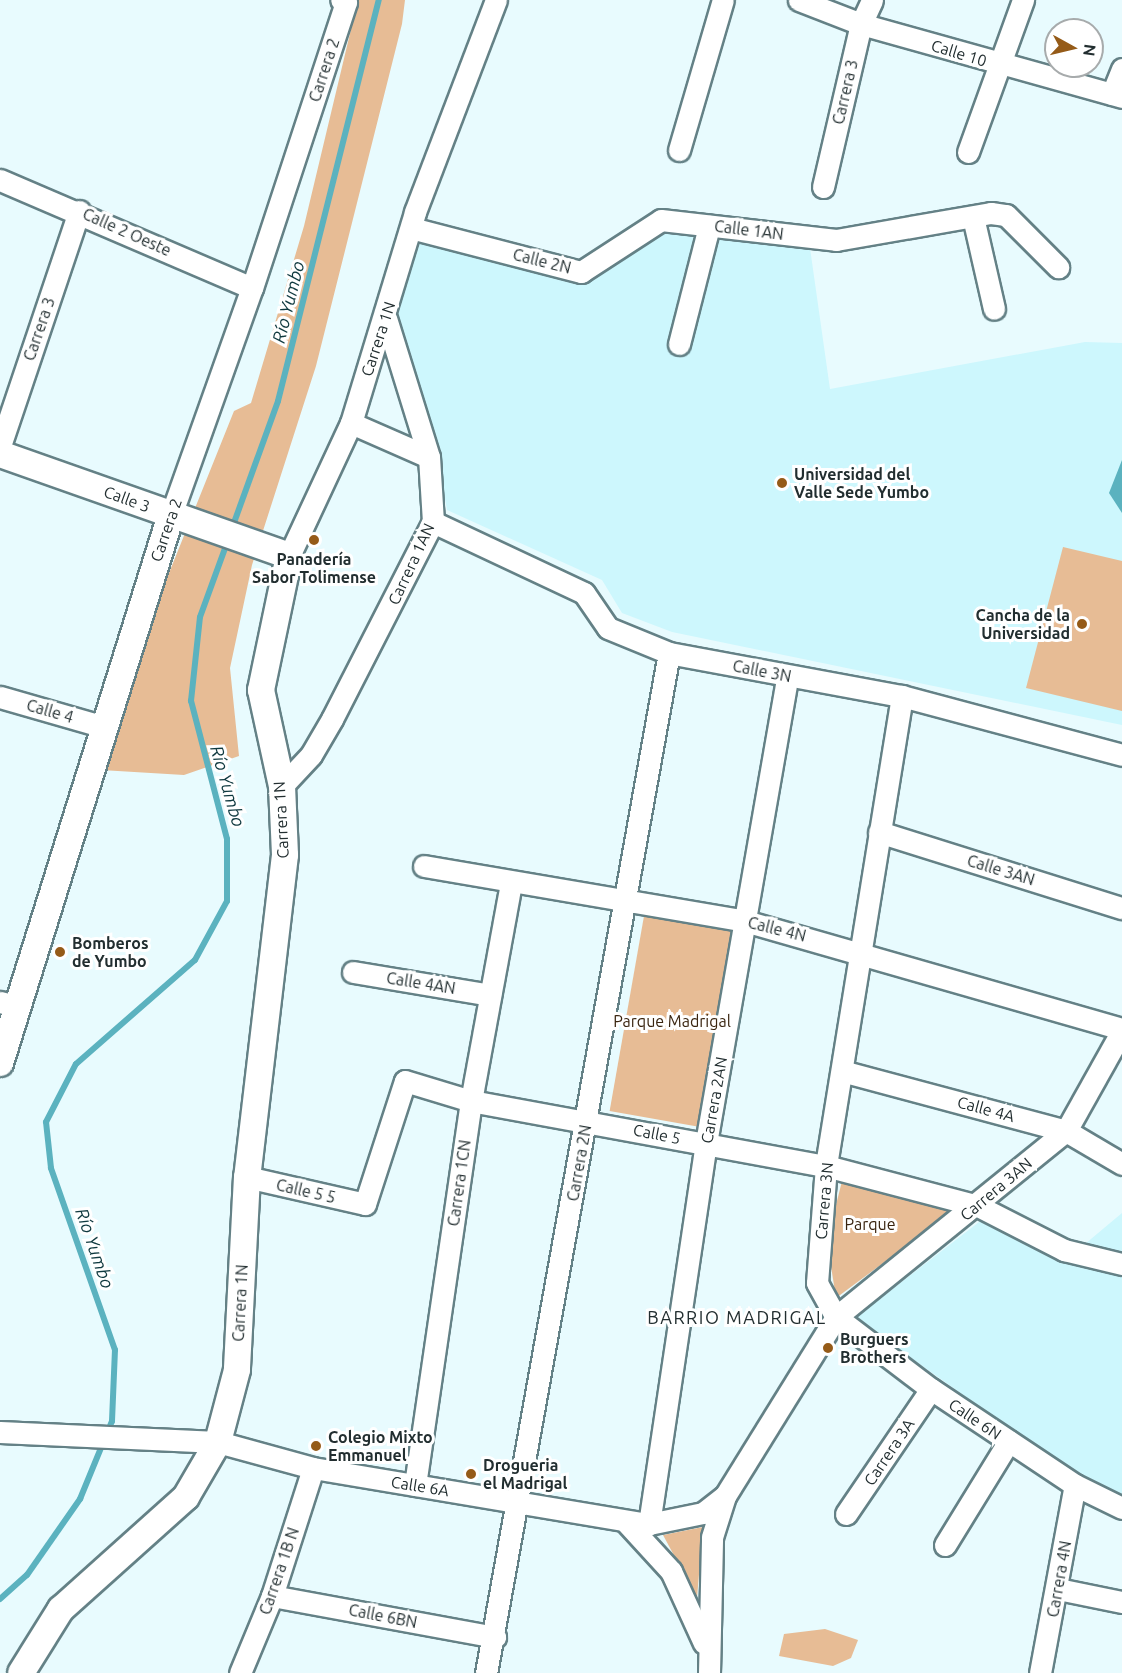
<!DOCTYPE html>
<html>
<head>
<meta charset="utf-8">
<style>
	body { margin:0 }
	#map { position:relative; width:1122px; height:1673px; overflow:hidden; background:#e8fbfe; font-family:Ubuntu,sans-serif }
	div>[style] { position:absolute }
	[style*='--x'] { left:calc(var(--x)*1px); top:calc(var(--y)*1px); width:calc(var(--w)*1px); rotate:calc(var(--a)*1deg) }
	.built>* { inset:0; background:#cdf7fd }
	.green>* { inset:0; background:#e7bc95; transform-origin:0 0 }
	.water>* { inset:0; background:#5bb2bf }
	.stream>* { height:6px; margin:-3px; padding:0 3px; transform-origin:3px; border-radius:3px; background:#5bb2bf }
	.roads { filter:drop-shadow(2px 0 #648186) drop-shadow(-2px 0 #648186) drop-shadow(0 2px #648186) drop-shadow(0 -2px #648186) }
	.minor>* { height:21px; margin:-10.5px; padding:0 10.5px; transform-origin:10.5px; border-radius:10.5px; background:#fff }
	.tertiary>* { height:26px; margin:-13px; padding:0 13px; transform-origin:13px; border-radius:13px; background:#fff }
	.dots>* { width:16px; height:16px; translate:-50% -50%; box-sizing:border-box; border:3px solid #fff; border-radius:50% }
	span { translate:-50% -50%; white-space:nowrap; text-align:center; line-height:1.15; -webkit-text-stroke:6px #fff; paint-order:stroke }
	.street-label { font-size:16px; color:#222e30 }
	.poi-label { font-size:16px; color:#222e30; font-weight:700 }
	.left { translate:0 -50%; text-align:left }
	.right { translate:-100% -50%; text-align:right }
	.park-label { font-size:16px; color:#39240f }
	.water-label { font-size:18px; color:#0f393f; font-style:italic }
	.neighbourhood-label { font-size:18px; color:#222e30; letter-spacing:1.5px }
	.north { position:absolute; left:1044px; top:18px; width:60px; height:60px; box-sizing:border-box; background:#fff; border:2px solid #a7abac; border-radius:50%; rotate:98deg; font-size:16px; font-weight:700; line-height:24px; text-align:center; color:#222e30 }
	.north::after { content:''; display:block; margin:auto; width:21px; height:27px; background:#955b18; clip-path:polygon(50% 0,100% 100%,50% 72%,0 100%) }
</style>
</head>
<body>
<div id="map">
	<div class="built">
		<i style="clip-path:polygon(662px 230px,810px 248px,830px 389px,1085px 342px,1122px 343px,1122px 725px,672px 632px,622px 613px,602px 580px,447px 510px,437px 456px,396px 318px,418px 238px,579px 280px)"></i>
		<i style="clip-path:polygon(992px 1212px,1079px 1249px,1122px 1213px,1122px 1499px,1080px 1478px,855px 1318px)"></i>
	</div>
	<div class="green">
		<i style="clip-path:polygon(358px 0,405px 0,402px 24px,316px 366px,252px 565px,230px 668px,239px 756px,184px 775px,101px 770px,165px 583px,234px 411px,251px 403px,304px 226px)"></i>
		<i style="clip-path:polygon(1063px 547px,1122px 561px,1122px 711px,1026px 688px)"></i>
		<i style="left:644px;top:916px;width:89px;height:198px;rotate:10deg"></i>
		<i style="clip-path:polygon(843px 1177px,956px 1209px,836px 1298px,827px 1241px)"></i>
		<i style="clip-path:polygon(703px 1527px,697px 1598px,663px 1535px)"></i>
		<i style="clip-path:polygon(825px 1629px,858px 1640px,851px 1658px,833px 1666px,779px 1656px,784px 1634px)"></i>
	</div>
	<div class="water">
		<i style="clip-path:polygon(1122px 460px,1122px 513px,1109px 493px)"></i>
	</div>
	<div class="stream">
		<i style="--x:231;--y:531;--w:138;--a:-70.1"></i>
		<i style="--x:278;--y:401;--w:414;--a:-75.9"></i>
		<i style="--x:0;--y:1599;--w:36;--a:-42"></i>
		<i style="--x:27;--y:1575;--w:93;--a:-55.1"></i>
		<i style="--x:80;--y:1499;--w:84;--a:-67.7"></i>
		<i style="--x:112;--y:1421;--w:71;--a:-87.6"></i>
		<i style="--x:115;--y:1350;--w:193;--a:-109.4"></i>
		<i style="--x:51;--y:1168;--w:46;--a:-96.2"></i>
		<i style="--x:46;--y:1122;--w:65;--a:-62.7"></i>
		<i style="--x:76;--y:1064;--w:158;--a:-41.2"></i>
		<i style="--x:195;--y:960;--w:67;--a:-61.5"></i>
		<i style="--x:227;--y:901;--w:62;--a:-90"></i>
		<i style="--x:227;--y:839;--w:143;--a:-104.6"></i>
		<i style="--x:191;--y:701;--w:84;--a:-83.9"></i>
		<i style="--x:200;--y:617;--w:82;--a:-70"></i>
	</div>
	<div class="roads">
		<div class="minor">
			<i style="--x:799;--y:0;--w:66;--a:21.2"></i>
			<i style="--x:861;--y:24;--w:271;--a:15.6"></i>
			<i style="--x:1112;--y:94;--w:27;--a:-68"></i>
			<i style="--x:679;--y:150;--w:156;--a:-73.7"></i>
			<i style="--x:968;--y:152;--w:162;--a:-70.1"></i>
			<i style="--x:0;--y:180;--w:274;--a:23.2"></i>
			<i style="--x:823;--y:187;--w:167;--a:-76.9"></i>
			<i style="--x:861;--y:24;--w:26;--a:-65"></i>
			<i style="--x:973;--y:217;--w:94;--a:77.1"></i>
			<i style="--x:411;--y:228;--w:176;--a:14.5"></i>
			<i style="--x:581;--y:272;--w:95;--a:-33"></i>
			<i style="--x:661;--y:220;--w:176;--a:6.5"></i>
			<i style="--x:836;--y:240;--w:157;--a:-9.9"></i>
			<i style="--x:991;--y:213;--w:15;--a:8"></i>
			<i style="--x:1006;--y:215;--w:74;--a:45"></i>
			<i style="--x:679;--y:344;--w:122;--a:-75.7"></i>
			<i style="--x:351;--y:423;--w:85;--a:23.6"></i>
			<i style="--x:0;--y:446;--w:248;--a:-71.4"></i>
			<i style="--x:171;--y:515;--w:241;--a:-70.4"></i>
			<i style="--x:252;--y:288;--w:301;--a:-71.8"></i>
			<i style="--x:346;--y:2;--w:5;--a:-158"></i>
			<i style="--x:433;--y:522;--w:167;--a:25.2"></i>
			<i style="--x:584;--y:593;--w:42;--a:55.6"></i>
			<i style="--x:608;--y:628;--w:66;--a:22.3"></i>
			<i style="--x:669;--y:653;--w:237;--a:10.5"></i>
			<i style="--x:902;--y:696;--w:228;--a:15"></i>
			<i style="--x:289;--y:556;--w:147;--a:-65"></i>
			<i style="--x:351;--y:423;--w:220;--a:-73.1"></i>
			<i style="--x:415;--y:212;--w:227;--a:-69.1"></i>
			<i style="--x:902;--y:696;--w:476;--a:99.2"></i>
			<i style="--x:826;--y:1166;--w:117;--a:94.4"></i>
			<i style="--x:817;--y:1283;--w:39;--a:61"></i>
			<i style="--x:836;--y:1317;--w:119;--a:37.2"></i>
			<i style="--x:931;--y:1389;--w:173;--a:33.7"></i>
			<i style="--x:1075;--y:1485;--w:52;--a:26.1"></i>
			<i style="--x:0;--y:697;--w:105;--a:16"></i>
			<i style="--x:282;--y:786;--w:42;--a:-46.9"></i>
			<i style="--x:311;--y:755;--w:42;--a:-59.7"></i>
			<i style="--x:332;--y:719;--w:221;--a:-62.9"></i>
			<i style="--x:433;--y:522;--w:65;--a:-93.5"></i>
			<i style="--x:429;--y:457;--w:145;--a:-107.2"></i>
			<i style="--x:879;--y:832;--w:255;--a:17.4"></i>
			<i style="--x:424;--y:866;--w:326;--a:9.7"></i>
			<i style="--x:745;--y:921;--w:392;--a:16"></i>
			<i style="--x:353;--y:972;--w:139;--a:9.5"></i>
			<i style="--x:0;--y:1002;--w:16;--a:14"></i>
			<i style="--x:842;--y:1071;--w:232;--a:15"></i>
			<i style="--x:1066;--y:1131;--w:65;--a:30.5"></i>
			<i style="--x:247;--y:1177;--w:121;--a:12.9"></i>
			<i style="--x:365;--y:1204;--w:129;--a:-72"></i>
			<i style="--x:405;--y:1081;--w:69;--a:16.9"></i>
			<i style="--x:471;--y:1101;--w:361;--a:10.4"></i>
			<i style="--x:826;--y:1166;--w:157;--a:14.7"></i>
			<i style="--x:978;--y:1206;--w:97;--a:27.1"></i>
			<i style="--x:1064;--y:1250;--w:60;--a:13.6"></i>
			<i style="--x:0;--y:1432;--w:218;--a:2.6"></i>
			<i style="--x:218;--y:1442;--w:98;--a:15.3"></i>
			<i style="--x:313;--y:1468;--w:341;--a:9.5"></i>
			<i style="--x:649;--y:1524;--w:55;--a:-11.5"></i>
			<i style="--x:703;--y:1513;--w:28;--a:-38"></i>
			<i style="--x:415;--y:1485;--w:388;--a:-81.7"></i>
			<i style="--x:471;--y:1101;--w:222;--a:-79.6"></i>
			<i style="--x:846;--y:1514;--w:151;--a:-55.8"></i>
			<i style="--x:625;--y:1521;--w:68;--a:47.4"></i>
			<i style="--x:671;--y:1571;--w:79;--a:65.4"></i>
			<i style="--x:649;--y:1524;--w:385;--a:-81.5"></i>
			<i style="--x:706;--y:1143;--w:473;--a:-80.1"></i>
			<i style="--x:945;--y:1545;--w:122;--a:-58.4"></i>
			<i style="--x:1058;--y:1589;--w:65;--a:11.5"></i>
			<i style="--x:272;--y:1596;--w:227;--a:10.4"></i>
			<i style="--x:240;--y:1673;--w:83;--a:-67.4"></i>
			<i style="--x:272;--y:1596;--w:134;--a:-72.2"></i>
			<i style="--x:486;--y:1673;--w:1036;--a:-79.83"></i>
			<i style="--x:709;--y:1673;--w:136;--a:-88.7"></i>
			<i style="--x:712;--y:1537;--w:43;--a:-72.4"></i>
			<i style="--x:725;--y:1496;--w:211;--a:-58.2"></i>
			<i style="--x:836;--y:1317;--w:296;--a:-39"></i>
			<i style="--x:1066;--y:1131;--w:115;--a:-60.8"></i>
			<i style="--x:1040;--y:1673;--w:191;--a:-79.5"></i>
		</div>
		<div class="tertiary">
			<i style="--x:0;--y:454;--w:306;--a:19.4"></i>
			<i style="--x:289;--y:556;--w:137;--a:101.8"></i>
			<i style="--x:261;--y:690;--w:98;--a:77.7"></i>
			<i style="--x:282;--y:786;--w:69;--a:87.5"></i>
			<i style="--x:285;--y:855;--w:324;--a:96.7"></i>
			<i style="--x:247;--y:1177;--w:193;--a:93"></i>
			<i style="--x:237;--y:1370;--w:74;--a:104.8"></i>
			<i style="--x:218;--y:1442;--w:64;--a:120.2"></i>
			<i style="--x:186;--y:1497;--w:168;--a:138.1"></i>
			<i style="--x:61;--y:1609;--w:75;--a:122"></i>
			<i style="--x:0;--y:1063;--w:574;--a:-72.67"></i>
		</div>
	</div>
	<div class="dots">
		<i style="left:782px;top:483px;background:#955b18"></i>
		<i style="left:314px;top:540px;background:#955b18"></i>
		<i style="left:1082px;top:624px;background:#955b18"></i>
		<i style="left:60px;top:952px;background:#955b18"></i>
		<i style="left:828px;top:1348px;background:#955b18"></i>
		<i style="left:316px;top:1446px;background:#955b18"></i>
		<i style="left:471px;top:1474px;background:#955b18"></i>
	</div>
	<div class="street-label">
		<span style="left:959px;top:53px;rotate:17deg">Calle 10</span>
		<span style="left:324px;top:70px;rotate:-72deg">Carrera 2</span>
		<span style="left:845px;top:92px;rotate:-77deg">Carrera 3</span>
		<span style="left:749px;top:230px;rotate:7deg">Calle 1AN</span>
		<span style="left:127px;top:232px;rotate:24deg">Calle 2 Oeste</span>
		<span style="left:542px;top:261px;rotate:14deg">Calle 2N</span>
		<span style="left:39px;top:329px;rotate:-71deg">Carrera 3</span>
		<span style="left:378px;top:339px;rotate:-72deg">Carrera 1N</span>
		<span style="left:127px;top:499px;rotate:20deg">Calle 3</span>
		<span style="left:166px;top:530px;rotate:-71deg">Carrera 2</span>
		<span style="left:411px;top:564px;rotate:-65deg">Carrera 1AN</span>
		<span style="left:762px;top:671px;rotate:11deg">Calle 3N</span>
		<span style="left:50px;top:711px;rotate:16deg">Calle 4</span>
		<span style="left:281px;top:820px;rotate:-93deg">Carrera 1N</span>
		<span style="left:1001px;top:870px;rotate:17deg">Calle 3AN</span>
		<span style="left:777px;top:929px;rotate:14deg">Calle 4N</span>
		<span style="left:421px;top:983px;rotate:9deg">Calle 4AN</span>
		<span style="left:714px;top:1100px;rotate:-80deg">Carrera 2AN</span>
		<span style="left:986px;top:1109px;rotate:15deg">Calle 4A</span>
		<span style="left:657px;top:1134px;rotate:11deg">Calle 5</span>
		<span style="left:579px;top:1163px;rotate:-80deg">Carrera 2N</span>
		<span style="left:459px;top:1183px;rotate:-82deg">Carrera 1CN</span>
		<span style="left:996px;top:1189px;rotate:-40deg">Carrera 3AN</span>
		<span style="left:306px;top:1191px;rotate:13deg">Calle 5 5</span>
		<span style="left:824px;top:1201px;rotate:-85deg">Carrera 3N</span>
		<span style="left:240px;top:1303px;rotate:-87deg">Carrera 1N</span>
		<span style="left:975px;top:1419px;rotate:34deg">Calle 6N</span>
		<span style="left:889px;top:1452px;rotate:-56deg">Carrera 3A</span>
		<span style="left:420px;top:1486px;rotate:9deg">Calle 6A</span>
		<span style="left:279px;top:1571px;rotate:-71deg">Carrera 1B N</span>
		<span style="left:1059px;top:1579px;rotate:-80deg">Carrera 4N</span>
		<span style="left:383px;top:1616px;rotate:11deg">Calle 6BN</span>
	</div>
	<div class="poi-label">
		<span class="left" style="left:794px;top:483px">Universidad del<br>Valle Sede Yumbo</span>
		<span style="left:314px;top:568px">Panadería<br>Sabor Tolimense</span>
		<span class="right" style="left:1070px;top:624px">Cancha de la<br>Universidad</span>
		<span class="left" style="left:72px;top:952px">Bomberos<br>de Yumbo</span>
		<span class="left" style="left:840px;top:1348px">Burguers<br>Brothers</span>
		<span class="left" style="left:328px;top:1446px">Colegio Mixto<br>Emmanuel</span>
		<span class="left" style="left:483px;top:1474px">Drogueria<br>el Madrigal</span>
	</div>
	<div class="park-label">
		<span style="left:672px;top:1021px">Parque Madrigal</span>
		<span style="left:870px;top:1224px">Parque</span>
	</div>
	<div class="water-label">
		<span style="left:288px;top:302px;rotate:-76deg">Río Yumbo</span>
		<span style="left:228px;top:786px;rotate:74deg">Río Yumbo</span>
		<span style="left:95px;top:1248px;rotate:71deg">Río Yumbo</span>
	</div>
	<div class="neighbourhood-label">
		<span style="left:737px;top:1317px">BARRIO MADRIGAL</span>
	</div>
	<div class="north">N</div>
</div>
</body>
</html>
